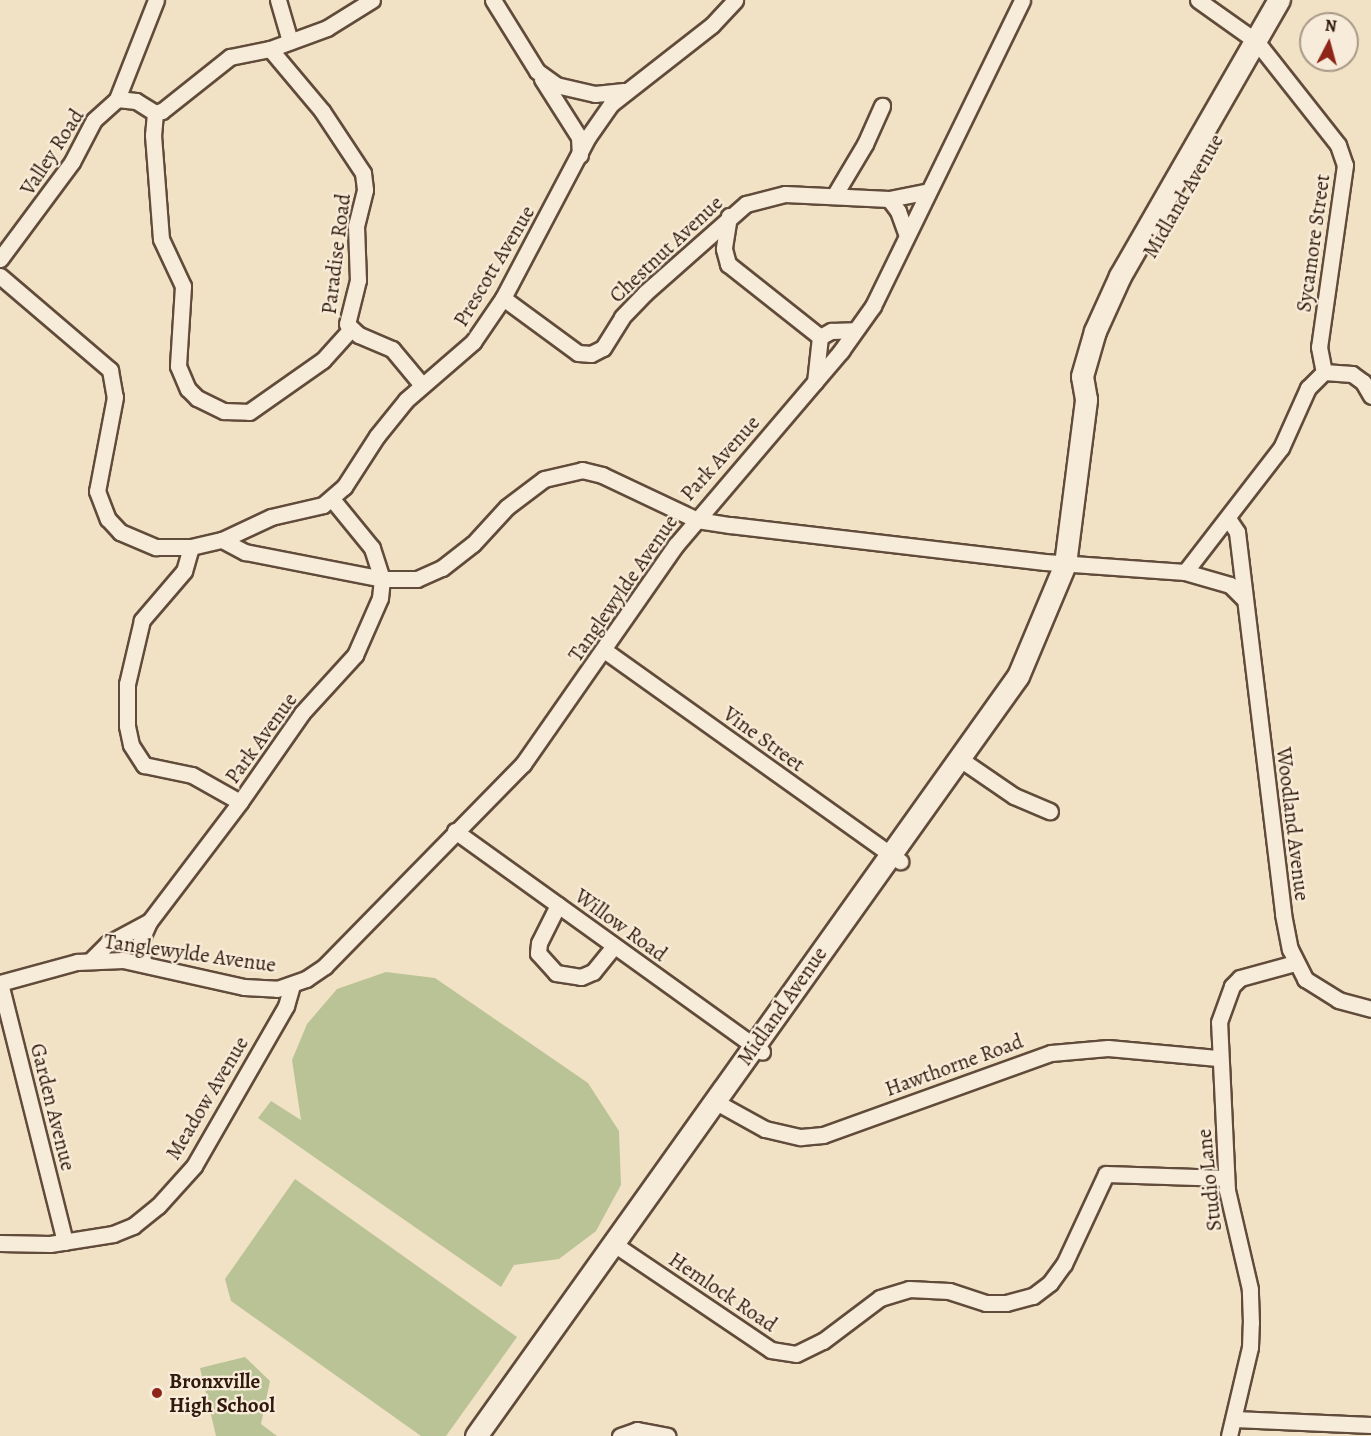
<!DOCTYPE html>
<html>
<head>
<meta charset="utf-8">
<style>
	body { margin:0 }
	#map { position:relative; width:1371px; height:1436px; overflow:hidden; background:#f2e2c5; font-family:Alegreya,serif }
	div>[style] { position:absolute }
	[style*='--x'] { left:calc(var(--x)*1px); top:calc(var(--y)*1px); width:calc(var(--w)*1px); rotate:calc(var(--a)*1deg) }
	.green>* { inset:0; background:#bac395 }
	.roads { filter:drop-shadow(2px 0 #614b3a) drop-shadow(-2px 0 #614b3a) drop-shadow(0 2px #614b3a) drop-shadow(0 -2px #614b3a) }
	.street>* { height:15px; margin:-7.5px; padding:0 7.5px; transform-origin:7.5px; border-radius:7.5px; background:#f7ecd9 }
	.secondary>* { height:21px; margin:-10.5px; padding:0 10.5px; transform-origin:10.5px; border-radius:10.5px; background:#f7ecd9 }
	.dots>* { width:16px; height:16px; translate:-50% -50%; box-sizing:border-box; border:3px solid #f7ecd9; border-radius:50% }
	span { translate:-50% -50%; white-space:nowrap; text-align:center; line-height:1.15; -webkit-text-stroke:4.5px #f7ecd9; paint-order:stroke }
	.street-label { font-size:21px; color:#31190b }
	.poi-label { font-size:21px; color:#31190b; font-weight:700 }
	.left { translate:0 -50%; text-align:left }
	.north { position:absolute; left:1299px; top:12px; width:60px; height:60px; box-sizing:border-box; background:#f7ecd9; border:2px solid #a89887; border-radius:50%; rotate:6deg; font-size:16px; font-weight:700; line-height:24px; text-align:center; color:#31190b }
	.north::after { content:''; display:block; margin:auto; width:21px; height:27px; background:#8f2418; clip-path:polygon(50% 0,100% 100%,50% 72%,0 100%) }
</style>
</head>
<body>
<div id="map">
	<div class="green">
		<i style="clip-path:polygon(386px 972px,435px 978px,588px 1083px,619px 1131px,621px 1185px,596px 1231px,559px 1259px,514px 1265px,501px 1287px,258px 1118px,271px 1101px,301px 1120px,292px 1060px,307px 1024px,337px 989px)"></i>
		<i style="clip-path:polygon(295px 1179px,517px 1337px,446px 1436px,421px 1436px,231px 1301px,225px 1279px)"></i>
		<i style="clip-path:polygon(245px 1357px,270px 1381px,261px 1424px,277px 1436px,216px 1436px,200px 1368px)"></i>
	</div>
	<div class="roads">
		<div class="street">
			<i style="--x:278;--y:0;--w:43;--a:73.7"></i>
			<i style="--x:493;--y:0;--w:84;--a:58.2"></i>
			<i style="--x:537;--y:71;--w:24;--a:36"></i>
			<i style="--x:556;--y:85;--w:40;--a:13"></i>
			<i style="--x:595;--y:94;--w:29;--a:-6"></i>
			<i style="--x:1198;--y:0;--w:71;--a:35.3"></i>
			<i style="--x:1256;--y:41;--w:132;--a:51.7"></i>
			<i style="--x:1338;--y:145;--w:21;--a:71"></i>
			<i style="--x:1345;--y:165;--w:184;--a:98.1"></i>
			<i style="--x:1319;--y:347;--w:25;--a:79"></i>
			<i style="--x:270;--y:49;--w:81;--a:50"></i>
			<i style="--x:322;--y:111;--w:74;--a:56.5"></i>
			<i style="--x:363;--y:173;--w:17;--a:83"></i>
			<i style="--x:365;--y:190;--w:37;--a:104"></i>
			<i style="--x:356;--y:226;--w:54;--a:87.9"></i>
			<i style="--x:358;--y:280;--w:45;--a:104"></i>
			<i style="--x:347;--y:324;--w:16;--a:43"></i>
			<i style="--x:359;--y:335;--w:36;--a:23"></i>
			<i style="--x:392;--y:349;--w:47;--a:50.2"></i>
			<i style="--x:542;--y:79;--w:69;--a:57.5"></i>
			<i style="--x:579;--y:137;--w:18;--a:87"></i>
			<i style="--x:117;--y:99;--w:19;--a:6"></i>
			<i style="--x:136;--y:101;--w:22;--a:32"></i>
			<i style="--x:155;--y:113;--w:7;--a:-16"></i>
			<i style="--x:162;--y:111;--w:87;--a:-38.5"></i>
			<i style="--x:230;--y:57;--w:41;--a:-11.3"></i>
			<i style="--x:270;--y:49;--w:61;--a:-20.2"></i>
			<i style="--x:327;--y:28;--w:53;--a:-31.9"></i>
			<i style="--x:155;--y:113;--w:22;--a:95"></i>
			<i style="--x:153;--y:135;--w:104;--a:85.6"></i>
			<i style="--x:161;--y:239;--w:52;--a:64.9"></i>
			<i style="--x:183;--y:286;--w:80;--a:93.6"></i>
			<i style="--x:178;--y:366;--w:25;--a:67"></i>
			<i style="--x:188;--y:389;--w:13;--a:45"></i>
			<i style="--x:197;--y:398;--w:30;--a:26"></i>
			<i style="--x:224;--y:411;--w:25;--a:2"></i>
			<i style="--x:249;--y:412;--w:90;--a:-35.1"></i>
			<i style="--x:323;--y:360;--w:42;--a:-47.9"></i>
			<i style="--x:834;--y:196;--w:61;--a:-59.2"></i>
			<i style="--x:865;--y:144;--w:42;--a:-65.9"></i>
			<i style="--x:889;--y:199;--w:15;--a:53"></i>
			<i style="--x:898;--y:211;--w:23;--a:70"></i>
			<i style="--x:729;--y:216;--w:33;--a:99"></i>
			<i style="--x:724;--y:249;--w:16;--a:75"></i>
			<i style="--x:728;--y:264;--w:117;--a:38.4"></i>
			<i style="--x:0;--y:259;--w:121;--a:-53.4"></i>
			<i style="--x:72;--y:162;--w:47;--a:-62.4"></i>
			<i style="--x:94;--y:120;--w:31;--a:-42"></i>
			<i style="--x:117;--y:99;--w:106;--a:-68.5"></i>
			<i style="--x:0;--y:276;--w:145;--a:40.5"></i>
			<i style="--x:110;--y:370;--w:27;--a:80"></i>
			<i style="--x:115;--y:397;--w:96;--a:100.8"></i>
			<i style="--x:97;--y:491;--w:30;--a:69"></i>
			<i style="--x:108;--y:519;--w:18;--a:47"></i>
			<i style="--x:120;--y:532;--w:39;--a:23"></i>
			<i style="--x:156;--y:547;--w:35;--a:0"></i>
			<i style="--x:191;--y:547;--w:32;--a:-13"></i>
			<i style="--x:222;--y:540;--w:54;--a:-25.1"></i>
			<i style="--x:271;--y:517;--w:53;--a:-13"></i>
			<i style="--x:323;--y:505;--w:28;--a:-41"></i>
			<i style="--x:344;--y:487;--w:61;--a:-57.1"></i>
			<i style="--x:377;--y:436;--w:46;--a:-51.1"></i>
			<i style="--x:406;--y:400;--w:89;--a:-40.9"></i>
			<i style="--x:473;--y:342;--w:53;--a:-55.7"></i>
			<i style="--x:503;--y:298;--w:182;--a:-62.2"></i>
			<i style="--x:588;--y:137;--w:40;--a:-55.1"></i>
			<i style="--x:611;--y:104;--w:128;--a:-38"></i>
			<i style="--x:712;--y:25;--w:34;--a:-47"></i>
			<i style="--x:503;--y:298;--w:93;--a:36.3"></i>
			<i style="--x:578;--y:353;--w:13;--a:4"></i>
			<i style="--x:591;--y:354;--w:13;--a:-27"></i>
			<i style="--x:603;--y:348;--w:36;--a:-58"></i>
			<i style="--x:622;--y:317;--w:33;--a:-46"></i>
			<i style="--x:645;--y:293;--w:135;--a:-41.4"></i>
			<i style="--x:746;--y:204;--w:40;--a:-14.4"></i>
			<i style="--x:785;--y:194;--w:104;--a:2.8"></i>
			<i style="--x:889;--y:199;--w:37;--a:-11"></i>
			<i style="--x:815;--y:382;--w:45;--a:-83.7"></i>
			<i style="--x:820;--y:337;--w:13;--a:-29"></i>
			<i style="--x:831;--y:331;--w:24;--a:-2"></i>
			<i style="--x:1229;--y:520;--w:14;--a:56"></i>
			<i style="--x:1237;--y:532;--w:385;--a:83.1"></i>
			<i style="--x:1283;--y:914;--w:36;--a:79"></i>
			<i style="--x:1290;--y:949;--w:34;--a:63"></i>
			<i style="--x:1305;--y:979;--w:39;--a:32"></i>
			<i style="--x:1338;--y:1000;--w:34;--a:15"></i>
			<i style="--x:222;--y:540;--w:26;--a:28"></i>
			<i style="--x:245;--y:552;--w:140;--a:11.1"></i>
			<i style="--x:382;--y:579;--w:33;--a:-108"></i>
			<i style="--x:372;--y:548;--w:63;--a:-129.2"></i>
			<i style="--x:191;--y:547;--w:25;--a:106"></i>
			<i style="--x:184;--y:571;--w:65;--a:130.6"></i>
			<i style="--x:142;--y:620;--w:66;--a:103.2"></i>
			<i style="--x:127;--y:684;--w:42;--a:90"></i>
			<i style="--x:127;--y:726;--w:19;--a:78"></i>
			<i style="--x:131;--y:745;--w:24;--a:57"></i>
			<i style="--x:144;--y:765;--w:49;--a:11.8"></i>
			<i style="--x:192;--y:775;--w:55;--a:29.4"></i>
			<i style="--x:1185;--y:572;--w:47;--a:16.1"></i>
			<i style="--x:1230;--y:585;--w:18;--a:45"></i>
			<i style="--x:604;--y:650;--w:364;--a:35.5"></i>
			<i style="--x:960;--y:759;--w:65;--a:34.4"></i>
			<i style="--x:1014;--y:796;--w:39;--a:23"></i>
			<i style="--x:455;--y:831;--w:378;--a:35.7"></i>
			<i style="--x:558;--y:905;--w:42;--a:116.6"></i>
			<i style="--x:539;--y:943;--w:10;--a:96"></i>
			<i style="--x:538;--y:953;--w:27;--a:48"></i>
			<i style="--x:556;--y:973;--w:25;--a:9"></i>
			<i style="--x:581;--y:977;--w:13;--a:-23"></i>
			<i style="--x:593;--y:972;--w:33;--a:-51"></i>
			<i style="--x:91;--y:960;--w:23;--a:-45"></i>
			<i style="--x:107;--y:944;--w:47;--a:-28.2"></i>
			<i style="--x:143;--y:963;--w:23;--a:-95"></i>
			<i style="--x:141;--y:940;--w:20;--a:-66"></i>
			<i style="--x:149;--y:922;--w:151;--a:-52.8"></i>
			<i style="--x:240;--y:802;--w:108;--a:-55.1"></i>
			<i style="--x:302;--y:713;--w:79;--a:-47.6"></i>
			<i style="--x:355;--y:655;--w:62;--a:-66.3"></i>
			<i style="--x:380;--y:598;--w:19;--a:-84"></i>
			<i style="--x:382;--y:579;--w:35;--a:0"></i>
			<i style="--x:417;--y:579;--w:27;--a:-24"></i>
			<i style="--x:442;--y:568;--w:39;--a:-38"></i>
			<i style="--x:473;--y:544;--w:50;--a:-47.4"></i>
			<i style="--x:507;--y:507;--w:46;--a:-37.1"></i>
			<i style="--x:544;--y:479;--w:39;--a:-13"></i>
			<i style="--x:582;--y:470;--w:21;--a:14"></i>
			<i style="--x:602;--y:475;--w:105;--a:25.3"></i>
			<i style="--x:697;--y:520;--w:33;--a:9"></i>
			<i style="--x:730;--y:525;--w:317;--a:6.7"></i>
			<i style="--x:1045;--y:562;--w:140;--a:4.1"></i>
			<i style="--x:1185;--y:572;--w:157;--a:-52.3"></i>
			<i style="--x:1281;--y:448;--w:66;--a:-65.8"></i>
			<i style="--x:1308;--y:388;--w:23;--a:-45"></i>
			<i style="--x:1324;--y:372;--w:28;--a:4"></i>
			<i style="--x:1352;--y:374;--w:14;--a:36"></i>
			<i style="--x:1363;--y:382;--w:16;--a:60"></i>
			<i style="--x:0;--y:983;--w:80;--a:-15.3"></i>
			<i style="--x:77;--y:962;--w:46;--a:-2.5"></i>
			<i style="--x:123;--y:960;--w:124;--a:12.6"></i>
			<i style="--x:244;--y:987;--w:33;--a:3"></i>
			<i style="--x:277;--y:989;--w:31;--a:-19"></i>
			<i style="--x:306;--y:979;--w:23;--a:-34"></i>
			<i style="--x:325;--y:966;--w:283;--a:-45.6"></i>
			<i style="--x:523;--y:764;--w:267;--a:-55.1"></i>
			<i style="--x:676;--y:545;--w:255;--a:-49.6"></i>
			<i style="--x:841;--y:351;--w:55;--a:-54.6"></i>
			<i style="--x:873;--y:306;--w:340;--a:-64"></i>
			<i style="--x:0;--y:983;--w:267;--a:75.9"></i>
			<i style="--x:716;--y:1102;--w:56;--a:28.9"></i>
			<i style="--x:765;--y:1129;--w:37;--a:13"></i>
			<i style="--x:801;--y:1137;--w:22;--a:-5"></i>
			<i style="--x:823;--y:1135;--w:242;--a:-19.8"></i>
			<i style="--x:1051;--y:1053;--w:57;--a:-5"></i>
			<i style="--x:1108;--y:1048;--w:110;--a:5.2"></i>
			<i style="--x:0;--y:1243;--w:50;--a:1.1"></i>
			<i style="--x:50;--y:1244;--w:64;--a:-9"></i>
			<i style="--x:113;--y:1234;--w:22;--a:-22"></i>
			<i style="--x:133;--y:1226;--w:32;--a:-39"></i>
			<i style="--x:158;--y:1206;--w:54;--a:-48"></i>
			<i style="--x:194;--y:1166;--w:185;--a:-60.1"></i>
			<i style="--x:286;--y:1006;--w:22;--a:-74"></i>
			<i style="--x:614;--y:1244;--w:189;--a:34"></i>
			<i style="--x:771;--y:1350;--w:25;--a:9"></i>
			<i style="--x:796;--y:1354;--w:30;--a:-26"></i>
			<i style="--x:823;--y:1341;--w:71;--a:-37"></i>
			<i style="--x:880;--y:1298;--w:30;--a:-17"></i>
			<i style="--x:909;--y:1289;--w:40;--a:2.9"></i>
			<i style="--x:949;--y:1291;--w:39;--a:18"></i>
			<i style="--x:986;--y:1303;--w:20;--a:0"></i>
			<i style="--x:1006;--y:1303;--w:28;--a:-15"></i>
			<i style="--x:1033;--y:1296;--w:21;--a:-37"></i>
			<i style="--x:1050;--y:1283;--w:24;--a:-54"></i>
			<i style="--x:1064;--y:1264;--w:99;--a:-65"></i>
			<i style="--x:1106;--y:1174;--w:120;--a:1.9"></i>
			<i style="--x:1234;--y:1419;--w:137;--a:2.5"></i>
			<i style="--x:620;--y:1436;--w:18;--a:-19"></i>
			<i style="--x:637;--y:1430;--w:31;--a:11"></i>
			<i style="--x:1229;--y:1436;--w:91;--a:-76.7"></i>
			<i style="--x:1250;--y:1347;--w:24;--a:-88"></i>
			<i style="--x:1251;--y:1323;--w:34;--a:-92"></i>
			<i style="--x:1250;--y:1289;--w:102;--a:-103.1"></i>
			<i style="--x:1227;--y:1190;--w:168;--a:-92.7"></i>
			<i style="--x:1219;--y:1022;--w:38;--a:-70"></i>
			<i style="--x:1232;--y:986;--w:11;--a:-45"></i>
			<i style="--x:1240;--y:978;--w:57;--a:-15.3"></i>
		</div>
		<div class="secondary">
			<i style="--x:476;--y:1436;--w:933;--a:-54.51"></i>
			<i style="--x:1018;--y:676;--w:121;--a:-67.2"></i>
			<i style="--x:1065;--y:564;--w:166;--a:-82.7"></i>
			<i style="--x:1086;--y:399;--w:23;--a:-100"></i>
			<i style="--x:1082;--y:376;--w:47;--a:-73.9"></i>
			<i style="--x:1095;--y:331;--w:60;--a:-65.6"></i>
			<i style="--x:1120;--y:276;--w:319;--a:-60.1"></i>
		</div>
	</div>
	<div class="dots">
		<i style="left:157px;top:1393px;background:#8f2418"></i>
	</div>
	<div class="street-label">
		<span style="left:52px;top:152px;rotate:-57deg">Valley Road</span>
		<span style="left:1183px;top:196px;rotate:-60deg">Midland Avenue</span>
		<span style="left:1313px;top:243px;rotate:-82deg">Sycamore Street</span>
		<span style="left:666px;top:249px;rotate:-43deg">Chestnut Avenue</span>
		<span style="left:336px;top:254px;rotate:-83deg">Paradise Road</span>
		<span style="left:494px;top:266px;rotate:-59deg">Prescott Avenue</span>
		<span style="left:720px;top:458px;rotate:-48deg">Park Avenue</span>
		<span style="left:623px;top:588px;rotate:-55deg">Tanglewylde Avenue</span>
		<span style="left:261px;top:738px;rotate:-54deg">Park Avenue</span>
		<span style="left:764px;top:739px;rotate:36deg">Vine Street</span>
		<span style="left:1293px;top:824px;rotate:83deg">Woodland Avenue</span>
		<span style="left:621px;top:925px;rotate:36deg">Willow Road</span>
		<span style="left:190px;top:953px;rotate:8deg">Tanglewylde Avenue</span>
		<span style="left:782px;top:1006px;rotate:-55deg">Midland Avenue</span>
		<span style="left:954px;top:1065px;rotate:-20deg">Hawthorne Road</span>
		<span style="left:207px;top:1098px;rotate:-59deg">Meadow Avenue</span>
		<span style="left:53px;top:1107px;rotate:76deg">Garden Avenue</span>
		<span style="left:1209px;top:1180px;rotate:-96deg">Studio Lane</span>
		<span style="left:723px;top:1292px;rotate:34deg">Hemlock Road</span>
	</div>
	<div class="poi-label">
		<span class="left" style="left:169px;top:1393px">Bronxville<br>High School</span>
	</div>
	<div class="north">N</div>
</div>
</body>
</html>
